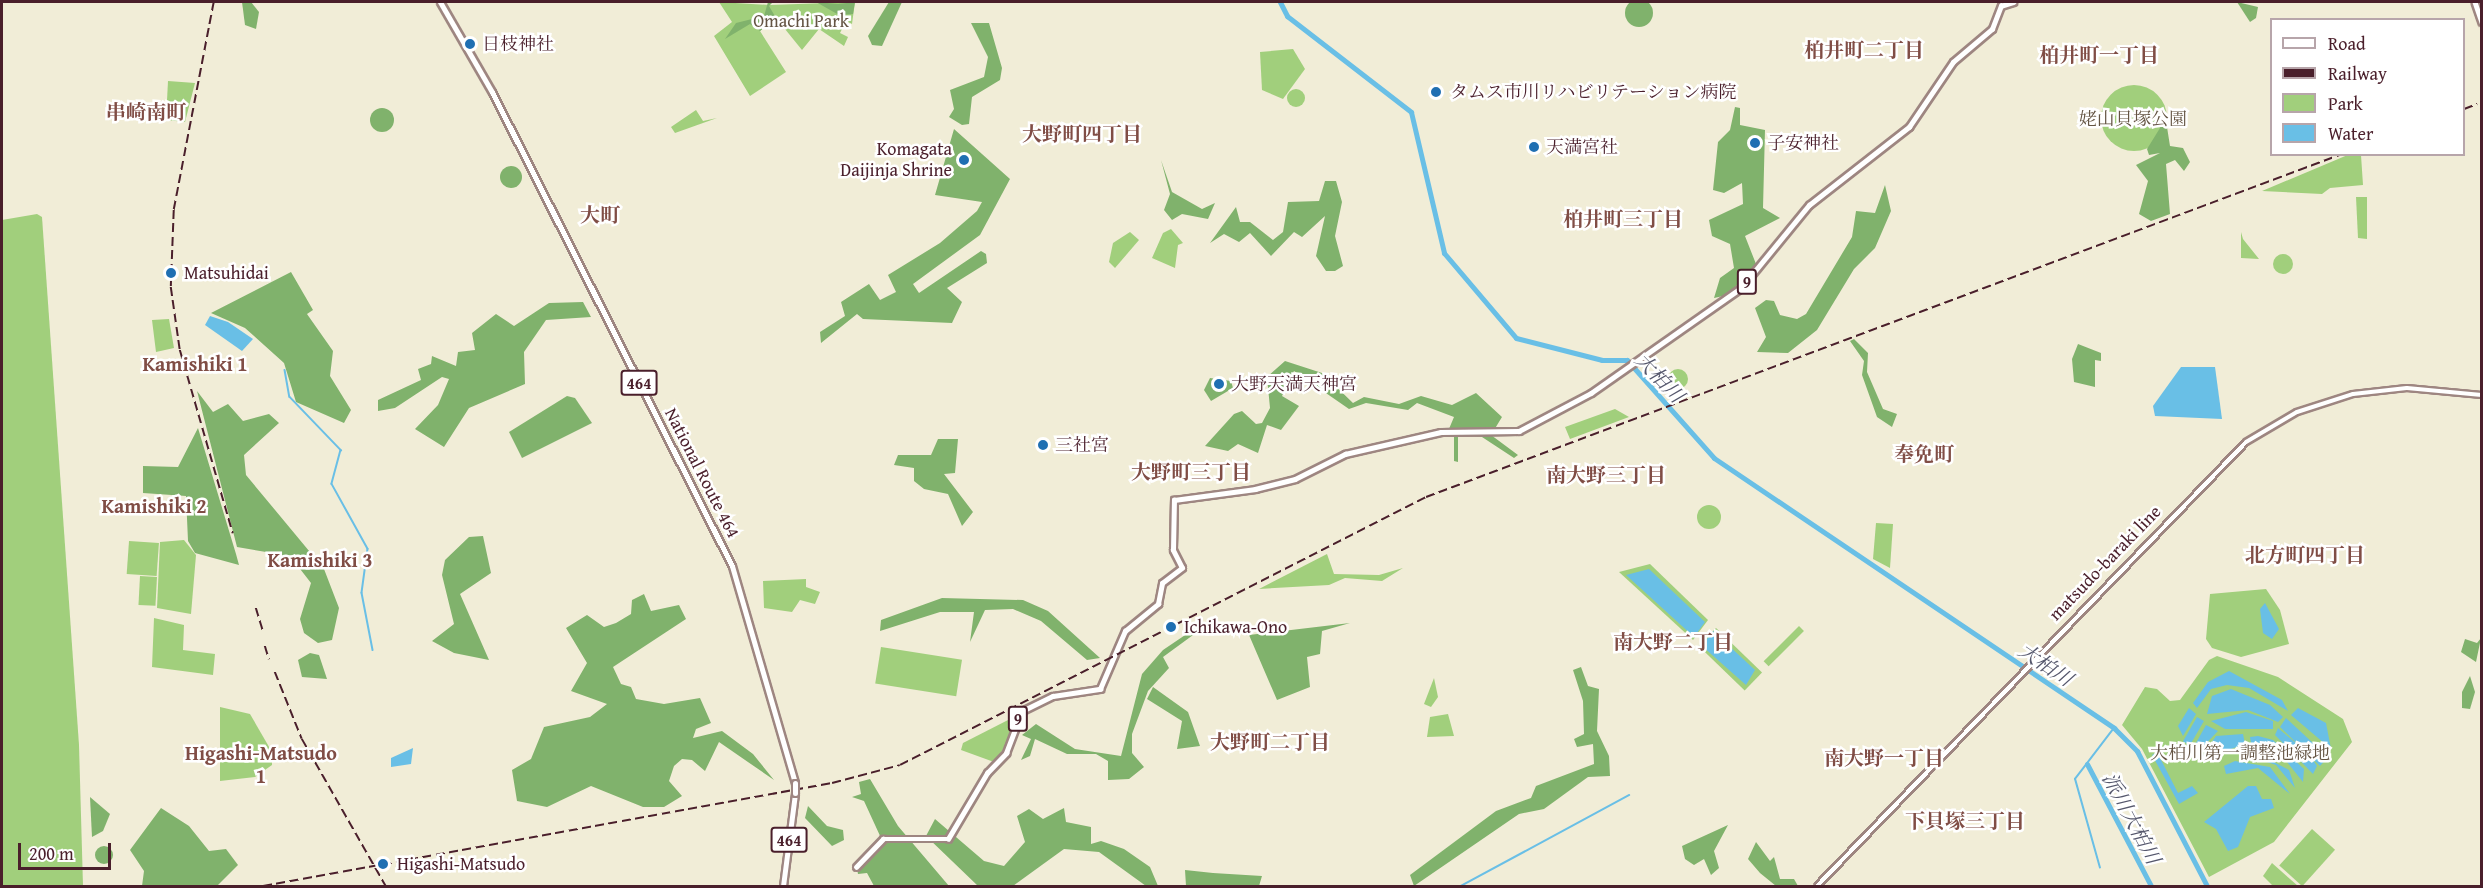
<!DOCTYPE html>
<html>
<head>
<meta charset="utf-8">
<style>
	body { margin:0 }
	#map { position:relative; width:2483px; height:888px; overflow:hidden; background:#f1edd7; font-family:"Gentium Book Plus","Noto Serif JP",serif }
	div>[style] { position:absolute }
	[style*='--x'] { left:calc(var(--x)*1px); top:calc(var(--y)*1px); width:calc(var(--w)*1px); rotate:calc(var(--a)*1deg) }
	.green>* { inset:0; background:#a1cf7c; transform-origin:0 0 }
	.round { border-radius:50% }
	.forest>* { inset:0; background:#80b26c }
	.water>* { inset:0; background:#69bfe6; transform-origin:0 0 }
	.stream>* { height:1.5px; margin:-0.75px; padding:0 0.75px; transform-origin:0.75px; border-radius:0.75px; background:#69bfe6 }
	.river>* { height:5px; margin:-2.5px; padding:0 2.5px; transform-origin:2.5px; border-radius:2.5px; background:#69bfe6 }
	.roads { filter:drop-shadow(2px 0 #9e8681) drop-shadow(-2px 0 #9e8681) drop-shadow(0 2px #9e8681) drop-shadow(0 -2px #9e8681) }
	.secondary>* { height:4px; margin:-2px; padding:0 2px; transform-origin:2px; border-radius:2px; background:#fff }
	.primary>* { height:4.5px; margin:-2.25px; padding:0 2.25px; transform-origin:2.25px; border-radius:2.25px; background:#fff }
	.highway>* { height:5px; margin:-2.5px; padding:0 2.5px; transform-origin:2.5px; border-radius:2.5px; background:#fff }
	.rail>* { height:1.5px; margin-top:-0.75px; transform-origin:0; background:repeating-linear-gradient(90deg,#4a1f2b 0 9px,transparent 0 13.5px) }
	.bridges { filter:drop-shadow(2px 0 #9e8681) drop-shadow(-2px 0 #9e8681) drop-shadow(0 2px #9e8681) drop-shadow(0 -2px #9e8681) }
	.highway-bridge>* { height:5px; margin:-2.5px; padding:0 2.5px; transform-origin:2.5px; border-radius:2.5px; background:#fff }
	.dots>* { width:16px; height:16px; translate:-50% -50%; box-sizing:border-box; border:3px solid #fff; border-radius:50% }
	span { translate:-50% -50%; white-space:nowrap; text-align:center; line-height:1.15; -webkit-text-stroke:5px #fff; paint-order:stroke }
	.shield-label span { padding:2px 4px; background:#fff; border:2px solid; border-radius:4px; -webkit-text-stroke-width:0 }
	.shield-label { font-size:16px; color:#4a1f2b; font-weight:700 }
	.park-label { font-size:18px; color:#645443 }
	.poi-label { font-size:18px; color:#4a1f2b }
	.left { translate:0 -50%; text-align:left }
	.right { translate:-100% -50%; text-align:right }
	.street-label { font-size:18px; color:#4a1f2b }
	.neighbourhood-label { font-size:20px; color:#804d45; font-weight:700 }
	.water-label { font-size:20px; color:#55576c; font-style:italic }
	.frame { position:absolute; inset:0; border:3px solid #4a1f2b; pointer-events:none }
	.legend { position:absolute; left:2270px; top:18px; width:195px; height:138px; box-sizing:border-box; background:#fff; border:2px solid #b7a5aa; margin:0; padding:8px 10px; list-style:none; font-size:18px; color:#4a1f2b }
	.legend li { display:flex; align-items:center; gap:12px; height:30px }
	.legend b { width:30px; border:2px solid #b7a5aa }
	.scale { position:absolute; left:18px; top:843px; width:93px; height:27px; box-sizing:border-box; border:3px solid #4a1f2b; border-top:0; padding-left:8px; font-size:18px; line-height:21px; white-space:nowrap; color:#4a1f2b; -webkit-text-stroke:4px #fff; paint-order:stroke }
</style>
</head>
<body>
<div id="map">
	<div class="green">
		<i style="clip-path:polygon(719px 2px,770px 5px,855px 2px,852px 24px,846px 21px,840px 33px,848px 37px,844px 46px,819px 29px,802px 50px,776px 18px,760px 31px,786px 72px,750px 96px,714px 36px,732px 22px)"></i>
		<i style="clip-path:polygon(1293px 49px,1305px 69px,1283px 99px,1262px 90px,1260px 52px)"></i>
		<i style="clip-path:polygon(168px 81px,195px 83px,185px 122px,166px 120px)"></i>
		<i class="round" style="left:2101px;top:85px;width:66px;height:66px"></i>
		<i class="round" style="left:1287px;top:89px;width:18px;height:18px"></i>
		<i style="clip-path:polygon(696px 110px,703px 121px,717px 118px,675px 133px,671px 127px)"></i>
		<i style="clip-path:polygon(2350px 154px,2361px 155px,2363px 185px,2330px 188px,2322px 194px,2262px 191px)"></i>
		<i style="clip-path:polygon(2356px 197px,2367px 197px,2367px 239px,2358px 238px)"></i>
		<i style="clip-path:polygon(37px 214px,42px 217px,79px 745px,83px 886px,2px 886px,2px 220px)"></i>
		<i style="clip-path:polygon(1171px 229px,1183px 243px,1178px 245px,1175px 268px,1152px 258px,1163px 233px)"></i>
		<i style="clip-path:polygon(1130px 232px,1139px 240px,1115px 268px,1109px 262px,1113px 243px)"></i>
		<i style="clip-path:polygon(2241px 232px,2243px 239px,2259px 259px,2241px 258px)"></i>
		<i class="round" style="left:2273px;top:254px;width:20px;height:20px"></i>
		<i style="clip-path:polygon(169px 319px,174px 348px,156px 352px,152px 320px)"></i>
		<i class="round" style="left:1668px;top:369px;width:20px;height:20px"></i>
		<i style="clip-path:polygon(1615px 409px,1629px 417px,1570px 439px,1565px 427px)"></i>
		<i class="round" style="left:1697px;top:505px;width:24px;height:24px"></i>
		<i style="clip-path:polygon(1876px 523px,1893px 524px,1890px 568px,1873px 559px)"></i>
		<i style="clip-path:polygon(184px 540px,196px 555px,191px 614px,157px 608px,160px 542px)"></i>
		<i style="left:129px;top:541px;width:30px;height:33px;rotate:4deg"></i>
		<i style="clip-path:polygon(1327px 554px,1334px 574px,1379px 575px,1403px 568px,1382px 581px,1345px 578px,1329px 585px,1259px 589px)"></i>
		<i style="clip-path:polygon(1650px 564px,1708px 620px,1693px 640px,1619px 572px)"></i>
		<i style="left:140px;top:576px;width:17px;height:29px;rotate:3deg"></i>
		<i style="clip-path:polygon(806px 579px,806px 587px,820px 592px,815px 604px,800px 600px,792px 612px,764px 608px,763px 581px)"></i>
		<i style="clip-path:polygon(2266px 589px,2280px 610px,2289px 644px,2241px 657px,2212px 648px,2206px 639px,2210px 594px)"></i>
		<i style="clip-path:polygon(154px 618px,184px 625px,183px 650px,215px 654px,213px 675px,152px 667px)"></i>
		<i style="left:1799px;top:626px;width:7px;height:50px;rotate:45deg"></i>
		<i style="left:1716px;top:628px;width:64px;height:25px;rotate:44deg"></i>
		<i style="left:881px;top:647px;width:82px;height:37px;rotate:9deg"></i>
		<i style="clip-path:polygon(2217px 656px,2278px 677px,2343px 719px,2352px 742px,2274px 842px,2209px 877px,2142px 749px,2122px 725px,2145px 687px,2157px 689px,2170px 701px,2180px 700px,2209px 660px)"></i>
		<i style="clip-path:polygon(1434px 678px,1438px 697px,1431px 707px,1424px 704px)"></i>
		<i style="clip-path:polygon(220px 707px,250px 714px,272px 752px,272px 765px,255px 777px,220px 781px)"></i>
		<i style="clip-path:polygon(1448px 714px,1454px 736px,1427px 737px,1430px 717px)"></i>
		<i style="clip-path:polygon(1010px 719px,1010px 740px,994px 762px,961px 750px,963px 743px)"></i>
		<i style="left:2312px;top:829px;width:31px;height:49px;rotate:42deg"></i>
		<i style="clip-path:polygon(2272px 863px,2298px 886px,2273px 886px,2263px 876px)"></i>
	</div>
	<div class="forest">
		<i class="round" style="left:1625px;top:-1px;width:28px;height:28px"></i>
		<i style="clip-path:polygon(242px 2px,251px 2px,259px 12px,256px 29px,245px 25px)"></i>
		<i style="clip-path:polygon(768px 2px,773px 2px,769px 6px,776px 18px,760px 31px,750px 24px,725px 39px,736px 23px,764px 16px)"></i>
		<i style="clip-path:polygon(816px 2px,838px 4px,855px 2px,853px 14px,839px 15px)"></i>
		<i style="clip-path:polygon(889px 2px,902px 2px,882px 46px,872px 45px,868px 36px)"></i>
		<i style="clip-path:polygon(2237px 2px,2258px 7px,2256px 18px,2250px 22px)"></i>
		<i style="clip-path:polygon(971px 23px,989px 23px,1002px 68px,1000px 80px,972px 97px,969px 124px,962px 125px,949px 117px,954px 109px,950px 90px,984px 77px,988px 57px)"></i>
		<i style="clip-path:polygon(1735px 107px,1740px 108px,1740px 125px,1765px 130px,1763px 208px,1780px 218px,1745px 236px,1756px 264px,1728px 295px,1714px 298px,1720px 278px,1734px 268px,1730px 244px,1712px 236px,1709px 220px,1743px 204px,1742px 183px,1724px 193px,1713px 190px,1718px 142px,1730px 130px)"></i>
		<i class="round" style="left:370px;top:108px;width:24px;height:24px"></i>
		<i style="clip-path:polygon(2164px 108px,2170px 146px,2183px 148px,2190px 162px,2184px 171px,2175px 160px,2166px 164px,2170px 214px,2151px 221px,2139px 214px,2148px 181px,2136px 165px,2160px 153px,2149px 155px,2147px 149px,2160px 128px,2156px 110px)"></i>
		<i style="clip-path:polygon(954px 129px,1010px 179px,980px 235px,913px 284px,919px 293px,981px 251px,986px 254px,987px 263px,947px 288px,962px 302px,952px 323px,863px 319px,857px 314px,821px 343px,820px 332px,845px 316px,841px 302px,869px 284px,880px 300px,896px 292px,888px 275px,940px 243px,977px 211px,982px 202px,935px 195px)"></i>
		<i style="clip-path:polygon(1161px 160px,1172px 192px,1202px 209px,1215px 203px,1208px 219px,1182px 214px,1172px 220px,1164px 210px,1170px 194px)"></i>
		<i class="round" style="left:500px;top:166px;width:22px;height:22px"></i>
		<i style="clip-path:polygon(1325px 181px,1336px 181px,1342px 202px,1335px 236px,1343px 266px,1335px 271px,1326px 271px,1316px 256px,1325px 216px,1302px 237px,1294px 232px,1271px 256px,1250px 233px,1239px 242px,1224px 234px,1210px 243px,1236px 207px,1240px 222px,1250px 222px,1273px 240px,1283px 232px,1288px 202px,1319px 201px)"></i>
		<i style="clip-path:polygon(1885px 185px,1891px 211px,1875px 248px,1854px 269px,1817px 330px,1788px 353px,1757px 352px,1766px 337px,1755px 308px,1766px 300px,1774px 301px,1780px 315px,1797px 319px,1806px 314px,1852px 237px,1856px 211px,1875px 213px)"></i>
		<i style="clip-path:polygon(291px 272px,313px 310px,307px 314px,333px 351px,330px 376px,351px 410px,344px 423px,296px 402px,284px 363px,245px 328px,211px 313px)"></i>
		<i style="clip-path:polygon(583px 302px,591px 317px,546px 320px,524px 352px,525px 384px,469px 408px,444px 447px,415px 429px,438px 405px,449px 379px,442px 377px,395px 408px,378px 411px,378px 400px,421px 380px,418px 369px,431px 364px,432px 356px,456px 366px,458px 352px,475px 350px,472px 333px,496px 314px,514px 326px,549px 303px)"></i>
		<i style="clip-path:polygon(1854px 339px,1868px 353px,1867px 372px,1883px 409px,1897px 414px,1892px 427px,1877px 417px,1862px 375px,1864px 361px,1850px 341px)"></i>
		<i style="clip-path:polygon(2078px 344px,2101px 353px,2101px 361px,2095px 360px,2095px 387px,2074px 382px,2072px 359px)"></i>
		<i style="clip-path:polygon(1285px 361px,1322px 373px,1353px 403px,1364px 397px,1399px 404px,1421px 396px,1452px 405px,1476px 393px,1502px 417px,1491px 435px,1518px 455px,1514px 458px,1482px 437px,1458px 434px,1458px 462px,1454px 461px,1454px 437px,1446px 436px,1454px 417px,1417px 403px,1408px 410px,1366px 403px,1349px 409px,1294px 371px,1282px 396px,1299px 406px,1281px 430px,1267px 425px,1258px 453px,1238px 444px,1228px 451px,1205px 446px,1234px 414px,1242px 411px,1256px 424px,1262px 423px,1270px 408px,1267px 377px)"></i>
		<i style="clip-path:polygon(1210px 378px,1231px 381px,1233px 388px,1211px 401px,1204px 390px)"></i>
		<i style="clip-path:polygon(197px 391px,213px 412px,228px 404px,243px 421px,269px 414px,279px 423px,244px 455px,246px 475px,324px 569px,339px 608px,332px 640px,318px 643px,304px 633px,300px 619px,311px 583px,297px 565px,274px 568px,272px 553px,237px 547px)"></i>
		<i style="clip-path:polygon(567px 396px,575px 398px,592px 423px,522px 458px,509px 432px)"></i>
		<i style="clip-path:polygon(198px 428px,236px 554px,239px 565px,195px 553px,188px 541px,186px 496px,143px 493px,143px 466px,178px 467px)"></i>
		<i style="clip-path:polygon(938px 439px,958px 439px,955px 473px,944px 474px,973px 512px,962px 526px,948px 494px,924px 489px,914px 481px,914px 468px,894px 465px,898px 455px,931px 455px)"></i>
		<i style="clip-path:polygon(483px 536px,491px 573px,460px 594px,489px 660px,454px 653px,432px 641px,454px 624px,442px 575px,445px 560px,469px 537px)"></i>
		<i style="clip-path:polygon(644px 594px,651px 611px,679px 605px,686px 619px,613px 667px,621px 684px,631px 687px,636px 699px,664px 704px,700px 698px,711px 723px,696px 729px,693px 738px,722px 731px,753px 754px,774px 780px,719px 742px,705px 771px,692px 760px,682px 759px,674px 766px,669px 781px,682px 796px,664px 807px,643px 807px,591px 786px,547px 807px,517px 801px,512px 770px,531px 759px,544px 727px,590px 717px,607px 704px,571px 691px,587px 663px,566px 628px,587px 615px,604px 627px,616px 623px,631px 614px,632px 600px)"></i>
		<i style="clip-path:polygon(942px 598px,1023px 600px,1048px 611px,1100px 658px,1087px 660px,1041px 621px,1013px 609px,985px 610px,970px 642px,974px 612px,940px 612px,880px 631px,881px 620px)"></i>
		<i style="clip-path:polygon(1224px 622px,1219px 631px,1204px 627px,1163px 657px,1169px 668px,1148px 691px,1132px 734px,1132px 753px,1144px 767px,1129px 779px,1108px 780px,1108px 761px,1096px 754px,1067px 754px,1035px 739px,1030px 756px,1021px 760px,1031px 739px,1022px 735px,1036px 724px,1075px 749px,1121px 756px,1142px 674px,1163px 650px,1200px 625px)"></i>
		<i style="clip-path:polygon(1350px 623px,1322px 631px,1320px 654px,1307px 657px,1310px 687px,1277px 700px,1249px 635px)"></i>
		<i style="clip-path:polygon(2481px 638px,2476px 662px,2461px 652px,2465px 639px,2477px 643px)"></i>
		<i style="clip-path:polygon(310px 653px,319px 655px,327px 679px,302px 677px,298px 660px)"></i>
		<i style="clip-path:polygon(1581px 667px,1588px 686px,1599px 689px,1597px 731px,1609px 756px,1610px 776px,1588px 777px,1544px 809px,1519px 814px,1414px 886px,1410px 875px,1496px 811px,1531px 798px,1536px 786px,1594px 764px,1593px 744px,1577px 747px,1574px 739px,1584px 734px,1583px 701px,1573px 670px)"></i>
		<i style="clip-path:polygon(2470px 676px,2475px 692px,2470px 709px,2462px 708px,2462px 692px)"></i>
		<i style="clip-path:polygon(1153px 687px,1188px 712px,1200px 746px,1177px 749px,1182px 721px,1147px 699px)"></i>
		<i style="clip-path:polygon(870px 779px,898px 826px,949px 886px,874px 886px,867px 873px,858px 874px,856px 864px,881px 838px,864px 801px,852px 797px,861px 794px,859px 782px)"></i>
		<i style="clip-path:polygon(90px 797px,110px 814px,103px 831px,92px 837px)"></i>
		<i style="clip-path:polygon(808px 806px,827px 826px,843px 830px,844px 840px,832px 846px,805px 818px)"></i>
		<i style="clip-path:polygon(161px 808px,189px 826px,209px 851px,226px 849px,238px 865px,217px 886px,142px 886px,144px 871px,130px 850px)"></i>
		<i style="clip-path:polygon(1064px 808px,1066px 822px,1091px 827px,1091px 844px,1101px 841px,1124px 849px,1150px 867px,1158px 886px,1146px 886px,1099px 852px,1064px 849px,1013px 886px,978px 886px,926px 836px,935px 819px,984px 861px,1004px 866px,1025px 842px,1017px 816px,1029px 809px,1043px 819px)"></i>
		<i style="clip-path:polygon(1728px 825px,1714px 851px,1719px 868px,1711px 875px,1704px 859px,1694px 865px,1685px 859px,1682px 846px)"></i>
		<i style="clip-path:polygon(1756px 842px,1770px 861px,1774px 857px,1780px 879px,1794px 879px,1798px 886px,1776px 886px,1760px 873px,1748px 859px)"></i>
		<i class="round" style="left:95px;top:846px;width:18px;height:18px"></i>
		<i style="clip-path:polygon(1185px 870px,1213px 873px,1262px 876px,1259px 886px,1186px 886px)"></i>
	</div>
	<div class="water">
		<i style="clip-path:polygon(210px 316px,228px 322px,253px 339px,242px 351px,205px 325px)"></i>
		<i style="clip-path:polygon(2181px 367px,2215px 367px,2222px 419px,2155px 416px,2153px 406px)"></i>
		<i style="clip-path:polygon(1649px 569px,1705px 622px,1694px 637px,1626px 575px)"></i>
		<i style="clip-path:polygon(2265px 603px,2279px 629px,2272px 639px,2263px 633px,2260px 609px)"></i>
		<i style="clip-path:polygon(1713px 631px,1755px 670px,1746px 685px,1702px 646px)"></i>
		<i style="clip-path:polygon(2229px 671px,2282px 700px,2288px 711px,2249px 688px,2227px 685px,2211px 689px,2197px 708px,2193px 703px,2208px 682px)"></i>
		<i style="clip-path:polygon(2231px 689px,2270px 705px,2283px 717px,2278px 722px,2248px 710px,2207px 714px,2212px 696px)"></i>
		<i style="clip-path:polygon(2189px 708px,2196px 714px,2183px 736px,2178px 726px)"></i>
		<i style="clip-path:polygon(2298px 708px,2326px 723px,2331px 749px,2291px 715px)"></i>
		<i style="clip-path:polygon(2246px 712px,2273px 721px,2273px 729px,2225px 729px,2211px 721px)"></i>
		<i style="left:2197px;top:717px;width:8px;height:28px;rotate:30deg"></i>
		<i style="clip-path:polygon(2286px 718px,2328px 757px,2320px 766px,2280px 727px)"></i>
		<i style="clip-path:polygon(2206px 725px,2218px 731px,2195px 755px,2192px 750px)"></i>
		<i style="clip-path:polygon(2278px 728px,2309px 754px,2317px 766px,2313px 774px,2275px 735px)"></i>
		<i style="clip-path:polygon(2243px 734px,2245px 744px,2200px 760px,2216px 736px)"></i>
		<i style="clip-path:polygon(2258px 736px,2273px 740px,2304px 769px,2303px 782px,2287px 762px,2251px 743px,2250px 737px)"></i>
		<i style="clip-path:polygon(413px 748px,411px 764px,391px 767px,391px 758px)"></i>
		<i style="clip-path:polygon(2253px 751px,2289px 770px,2295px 788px,2276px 765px,2252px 757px)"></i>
		<i style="clip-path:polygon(2157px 752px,2178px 793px,2192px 786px,2198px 793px,2179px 804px,2152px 755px)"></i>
		<i style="clip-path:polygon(2235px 761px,2270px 767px,2290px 794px,2258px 768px,2226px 774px,2224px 766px)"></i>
		<i style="clip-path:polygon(2248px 786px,2256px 786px,2262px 799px,2271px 799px,2274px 808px,2250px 817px,2238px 847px,2228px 851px,2216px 829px,2204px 822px)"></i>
	</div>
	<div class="stream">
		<i style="--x:285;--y:370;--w:27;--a:80"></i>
		<i style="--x:290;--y:397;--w:74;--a:46.1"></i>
		<i style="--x:341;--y:450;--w:35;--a:105"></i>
		<i style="--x:332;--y:484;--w:74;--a:61"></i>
		<i style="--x:368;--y:549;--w:44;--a:97.8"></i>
		<i style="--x:362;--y:593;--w:58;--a:79.1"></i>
		<i style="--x:2100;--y:868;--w:92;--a:-105.7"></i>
		<i style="--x:2075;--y:779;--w:64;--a:-52.6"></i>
		<i style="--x:1461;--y:886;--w:191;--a:-28.4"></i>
	</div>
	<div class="river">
		<i style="--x:1280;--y:2;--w:16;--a:63"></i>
		<i style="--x:1287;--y:16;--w:157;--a:37.7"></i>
		<i style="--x:1411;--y:112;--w:145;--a:76.8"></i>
		<i style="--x:1444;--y:253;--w:111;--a:49.7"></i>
		<i style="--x:1516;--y:338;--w:89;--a:14.3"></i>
		<i style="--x:1602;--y:360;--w:25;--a:0"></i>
		<i style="--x:1627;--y:360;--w:131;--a:48.4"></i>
		<i style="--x:1714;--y:458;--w:483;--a:34"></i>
		<i style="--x:2114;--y:728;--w:33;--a:45"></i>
		<i style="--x:2137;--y:751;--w:152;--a:62.6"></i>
		<i style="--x:2087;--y:764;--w:138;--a:62.3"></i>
	</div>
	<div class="roads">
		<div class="secondary">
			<i style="--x:1817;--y:886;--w:617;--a:-45.98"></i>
			<i style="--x:2246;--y:442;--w:59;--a:-30.5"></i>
			<i style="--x:2297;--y:412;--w:59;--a:-17.8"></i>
			<i style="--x:2353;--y:394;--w:54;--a:-6.3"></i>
			<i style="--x:2407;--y:388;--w:75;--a:5.3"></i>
		</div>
		<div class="primary">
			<i style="--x:2475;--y:2;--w:21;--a:71"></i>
			<i style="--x:856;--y:867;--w:39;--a:-46"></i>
			<i style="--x:883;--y:839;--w:65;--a:0"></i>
			<i style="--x:948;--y:839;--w:77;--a:-59.4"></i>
			<i style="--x:987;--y:773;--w:28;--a:-46"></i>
			<i style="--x:1006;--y:753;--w:45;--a:-69.1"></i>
			<i style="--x:1022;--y:711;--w:34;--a:-26"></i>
			<i style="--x:1053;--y:696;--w:48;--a:-8.5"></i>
			<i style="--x:1100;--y:689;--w:63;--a:-66.7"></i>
			<i style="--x:1125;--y:631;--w:43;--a:-39.3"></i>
			<i style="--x:1158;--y:604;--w:21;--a:-79"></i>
			<i style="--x:1162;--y:583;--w:25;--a:-37"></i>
			<i style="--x:1182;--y:568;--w:20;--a:-117"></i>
			<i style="--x:1173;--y:550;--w:50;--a:-88.9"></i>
			<i style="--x:1174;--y:500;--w:82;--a:-7.7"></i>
			<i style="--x:1255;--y:489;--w:41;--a:-14"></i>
			<i style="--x:1295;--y:479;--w:56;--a:-26.6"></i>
			<i style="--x:1345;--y:454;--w:98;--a:-12.9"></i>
			<i style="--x:1441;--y:432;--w:78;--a:-0.7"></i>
			<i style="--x:1519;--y:431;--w:81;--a:-27.8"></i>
			<i style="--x:1591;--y:393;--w:183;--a:-35"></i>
			<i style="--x:1741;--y:288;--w:107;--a:-50.7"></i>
			<i style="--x:1809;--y:205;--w:127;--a:-38"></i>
			<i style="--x:1909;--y:127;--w:78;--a:-55.9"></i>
			<i style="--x:1953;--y:62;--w:51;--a:-40.2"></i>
			<i style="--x:1992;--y:29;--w:25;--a:-69"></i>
			<i style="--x:2001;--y:6;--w:13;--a:-18"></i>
		</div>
		<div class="highway">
			<i style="--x:440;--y:2;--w:104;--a:60"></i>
			<i style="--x:492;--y:92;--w:531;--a:63.15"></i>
			<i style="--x:732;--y:566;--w:226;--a:73.8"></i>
			<i style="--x:783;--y:886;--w:94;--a:-82.6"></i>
		</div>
	</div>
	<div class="rail">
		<i style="--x:214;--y:2;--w:212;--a:100.9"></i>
		<i style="--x:174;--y:210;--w:77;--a:92.2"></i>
		<i style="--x:171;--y:287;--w:64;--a:81.9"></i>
		<i style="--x:180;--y:350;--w:191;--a:73.9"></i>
		<i style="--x:2464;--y:109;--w:14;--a:-21"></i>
		<i style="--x:256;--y:608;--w:24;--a:73"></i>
		<i style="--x:265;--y:646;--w:14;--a:73"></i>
		<i style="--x:275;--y:672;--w:72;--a:68.1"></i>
		<i style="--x:302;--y:739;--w:169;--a:60.3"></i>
		<i style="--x:263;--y:886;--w:578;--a:-10.26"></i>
		<i style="--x:832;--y:783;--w:70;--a:-14.8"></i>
		<i style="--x:900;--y:765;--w:590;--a:-27"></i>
		<i style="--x:1426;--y:497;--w:978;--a:-20.53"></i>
	</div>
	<div class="bridges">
		<div class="highway-bridge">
			<i style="--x:795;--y:783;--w:10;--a:90"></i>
		</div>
	</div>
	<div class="dots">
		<i style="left:470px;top:44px;background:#1f6fb2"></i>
		<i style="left:1436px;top:92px;background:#1f6fb2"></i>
		<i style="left:1755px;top:143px;background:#1f6fb2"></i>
		<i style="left:1534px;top:147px;background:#1f6fb2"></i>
		<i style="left:964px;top:160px;background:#1f6fb2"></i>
		<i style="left:171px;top:273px;background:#1f6fb2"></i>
		<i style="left:1219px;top:384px;background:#1f6fb2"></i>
		<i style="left:1043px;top:445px;background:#1f6fb2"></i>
		<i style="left:1171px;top:627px;background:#1f6fb2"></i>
		<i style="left:383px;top:864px;background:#1f6fb2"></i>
	</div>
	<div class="shield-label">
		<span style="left:1747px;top:282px">9</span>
		<span style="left:639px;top:383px">464</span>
		<span style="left:1018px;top:719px">9</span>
		<span style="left:789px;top:840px">464</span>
	</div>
	<div class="park-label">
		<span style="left:801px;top:21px">Omachi Park</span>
		<span style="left:2133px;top:119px">姥山貝塚公園</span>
		<span style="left:2240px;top:753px">大柏川第一調整池緑地</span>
	</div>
	<div class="poi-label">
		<span class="left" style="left:482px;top:44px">日枝神社</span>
		<span class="left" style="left:1450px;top:92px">タムス市川リハビリテーション病院</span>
		<span class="left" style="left:1767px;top:143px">子安神社</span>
		<span class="left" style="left:1546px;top:147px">天満宮社</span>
		<span class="right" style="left:952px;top:160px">Komagata<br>Daijinja Shrine</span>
		<span class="left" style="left:184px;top:273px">Matsuhidai</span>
		<span class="left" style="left:1231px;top:384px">大野天満天神宮</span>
		<span class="left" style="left:1055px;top:445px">三社宮</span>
		<span class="left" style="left:1184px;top:627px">Ichikawa-Ono</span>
		<span class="left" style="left:397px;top:864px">Higashi-Matsudo</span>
	</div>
	<div class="street-label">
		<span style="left:702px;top:473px;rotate:63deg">National Route 464</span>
		<span style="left:2105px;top:563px;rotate:-46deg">matsudo-baraki line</span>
	</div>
	<div class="neighbourhood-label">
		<span style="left:1864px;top:49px">柏井町二丁目</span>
		<span style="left:2099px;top:54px">柏井町一丁目</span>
		<span style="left:146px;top:111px">串崎南町</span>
		<span style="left:1082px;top:133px">大野町四丁目</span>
		<span style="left:600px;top:214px">大町</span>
		<span style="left:1623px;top:218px">柏井町三丁目</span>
		<span style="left:195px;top:363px">Kamishiki 1</span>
		<span style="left:1924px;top:453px">奉免町</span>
		<span style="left:1191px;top:471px">大野町三丁目</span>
		<span style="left:1606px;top:474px">南大野三丁目</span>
		<span style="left:154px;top:505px">Kamishiki 2</span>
		<span style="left:2305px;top:554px">北方町四丁目</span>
		<span style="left:320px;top:559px">Kamishiki 3</span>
		<span style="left:1673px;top:641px">南大野二丁目</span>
		<span style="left:1270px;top:741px">大野町二丁目</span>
		<span style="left:261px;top:764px">Higashi-Matsudo<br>1</span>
		<span style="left:1884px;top:757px">南大野一丁目</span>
		<span style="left:1965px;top:820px">下貝塚三丁目</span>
	</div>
	<div class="water-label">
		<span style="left:1660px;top:377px;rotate:46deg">大柏川</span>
		<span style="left:2046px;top:664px;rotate:34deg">大柏川</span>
		<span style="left:2132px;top:818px;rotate:62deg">派川大柏川</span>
	</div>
	<div class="frame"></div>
	<ul class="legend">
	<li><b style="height:8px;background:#fff"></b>Road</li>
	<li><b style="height:8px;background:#4a1f2b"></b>Railway</li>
	<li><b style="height:16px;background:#a1cf7c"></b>Park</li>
	<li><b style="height:16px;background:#69bfe6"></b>Water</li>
	</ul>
	<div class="scale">200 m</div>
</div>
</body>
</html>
